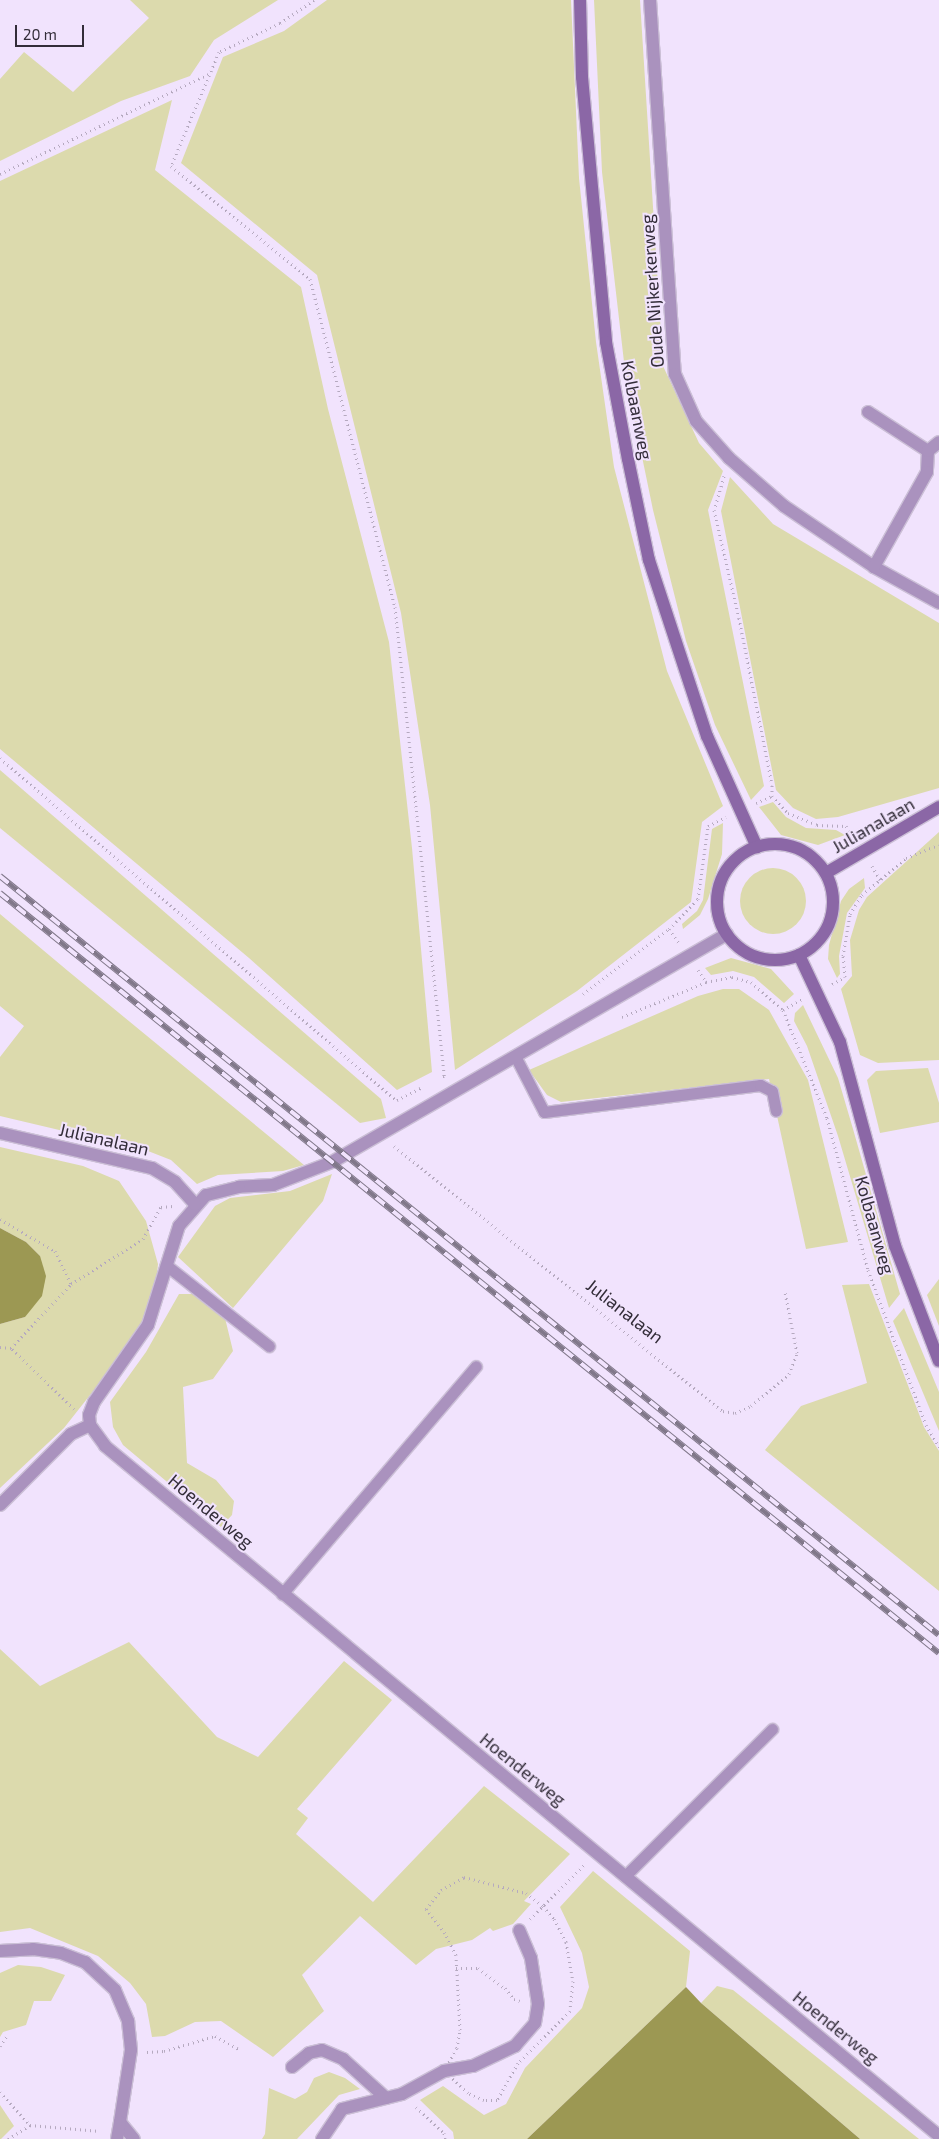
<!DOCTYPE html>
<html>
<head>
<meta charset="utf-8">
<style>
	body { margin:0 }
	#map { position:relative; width:939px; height:2139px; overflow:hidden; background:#f1e3fd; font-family:"Exo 2",sans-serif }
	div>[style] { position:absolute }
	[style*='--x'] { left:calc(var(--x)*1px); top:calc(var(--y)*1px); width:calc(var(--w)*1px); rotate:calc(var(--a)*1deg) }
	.green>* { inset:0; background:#dcdaad }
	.round { border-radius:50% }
	.water>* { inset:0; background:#9c9853 }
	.path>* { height:3px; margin-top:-1.5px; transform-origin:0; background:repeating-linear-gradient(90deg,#b5a9bf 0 1px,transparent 0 5px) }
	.roads { filter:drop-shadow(1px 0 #cbbfd6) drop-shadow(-1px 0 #cbbfd6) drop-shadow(0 1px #cbbfd6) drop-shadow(0 -1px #cbbfd6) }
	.lane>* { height:11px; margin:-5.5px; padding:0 5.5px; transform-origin:5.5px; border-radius:5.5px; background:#aa92be }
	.street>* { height:12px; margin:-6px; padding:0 6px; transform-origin:6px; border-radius:6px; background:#aa92be }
	.secondary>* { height:12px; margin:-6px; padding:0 6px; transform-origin:6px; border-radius:6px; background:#8b67a6 }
	.secondary>.ring { margin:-6px; padding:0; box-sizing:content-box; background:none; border:12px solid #8b67a6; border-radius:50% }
	.rail>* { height:5.5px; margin-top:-2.75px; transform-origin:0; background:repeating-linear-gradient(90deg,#f1e3fd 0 11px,#81788a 0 22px); box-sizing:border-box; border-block:1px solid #81788a }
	span { translate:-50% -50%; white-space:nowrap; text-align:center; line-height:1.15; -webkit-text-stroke:4px #f1e3fd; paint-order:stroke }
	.street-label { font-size:18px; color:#332d39 }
	.scale { position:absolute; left:15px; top:25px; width:69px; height:22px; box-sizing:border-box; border:2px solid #332d39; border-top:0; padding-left:6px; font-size:15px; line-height:18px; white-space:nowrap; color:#332d39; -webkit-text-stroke:4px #f1e3fd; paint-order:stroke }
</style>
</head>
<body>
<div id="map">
	<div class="green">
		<i style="clip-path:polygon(130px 0,278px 0,214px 40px,190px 76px,121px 101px,0 161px,0 79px,24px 52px,73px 92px,149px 18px)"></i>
		<i style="clip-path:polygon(327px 0,571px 0,579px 178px,596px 342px,614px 467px,667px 671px,723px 806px,702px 822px,691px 902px,577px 991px,455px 1070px,430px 805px,401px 613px,317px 275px,181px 163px,223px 57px,284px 31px)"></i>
		<i style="clip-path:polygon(594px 0,640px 0,663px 366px,699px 443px,723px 471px,708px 510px,764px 786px,751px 800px,715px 725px,686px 641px,653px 510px,626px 379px,602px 172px)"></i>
		<i style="clip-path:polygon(172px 100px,155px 170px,301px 287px,328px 409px,389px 642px,412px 848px,432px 1072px,397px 1090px,249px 958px,0 749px,0 181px)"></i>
		<i style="clip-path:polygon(730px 477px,773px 524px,939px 623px,939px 788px,838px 817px,816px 819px,793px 808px,776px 790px,721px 511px)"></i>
		<i style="clip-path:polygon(0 770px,381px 1099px,386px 1118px,360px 1123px,0 828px)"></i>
		<i style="clip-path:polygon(773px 802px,786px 817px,806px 828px,836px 830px,845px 835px,818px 845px,781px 835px,759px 807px)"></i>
		<i style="clip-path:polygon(723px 823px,722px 854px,708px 899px,700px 915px,683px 929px,682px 924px,697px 911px,703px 900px,712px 829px)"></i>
		<i style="clip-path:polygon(939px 832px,939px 1060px,878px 1063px,860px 1055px,841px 989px,852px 976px,850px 940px,859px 910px,867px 897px)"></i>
		<i class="round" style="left:740px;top:868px;width:66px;height:66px"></i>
		<i style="clip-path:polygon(864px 878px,865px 888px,847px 913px,839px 956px,840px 974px,837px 978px,828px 959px,829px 945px,841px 901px,849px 889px)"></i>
		<i style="clip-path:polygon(0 914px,68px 971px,304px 1165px,283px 1171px,218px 1175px,197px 1184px,171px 1160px,148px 1151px,0 1116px,0 1057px,24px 1026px,0 1006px)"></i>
		<i style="clip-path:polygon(731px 958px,771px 969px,794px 994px,784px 1003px,754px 977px,733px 971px,711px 975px,705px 968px)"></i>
		<i style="clip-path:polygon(723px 989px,739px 989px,769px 1010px,808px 1080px,848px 1242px,806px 1249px,769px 1079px,561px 1102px,547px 1095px,529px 1070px,698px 996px)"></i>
		<i style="clip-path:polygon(803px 1005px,838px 1078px,853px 1129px,900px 1294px,889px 1308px,838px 1136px,807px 1046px,794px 1021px,795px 1013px)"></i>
		<i style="clip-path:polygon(928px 1068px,939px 1103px,939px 1122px,880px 1133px,867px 1080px,876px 1071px)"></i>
		<i style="clip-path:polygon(0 1147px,83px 1166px,119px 1181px,146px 1221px,158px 1264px,155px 1294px,135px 1338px,64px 1428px,0 1488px,0 1324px,25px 1317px,40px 1256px,26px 1242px,0 1228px)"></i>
		<i style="clip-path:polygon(332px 1174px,323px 1201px,233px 1308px,178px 1257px,215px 1206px,230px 1198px,290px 1191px)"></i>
		<i style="clip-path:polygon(939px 1279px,939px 1326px,927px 1295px)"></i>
		<i style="clip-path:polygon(869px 1284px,924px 1427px,939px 1451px,939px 1591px,765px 1450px,801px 1406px,867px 1383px,842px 1285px)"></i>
		<i style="clip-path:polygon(179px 1294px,192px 1294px,225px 1318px,233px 1351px,213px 1379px,183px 1387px,187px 1463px,216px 1480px,234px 1501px,232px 1515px,221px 1527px,123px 1445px,113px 1427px,110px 1402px,146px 1352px)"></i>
		<i style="clip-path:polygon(904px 1308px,939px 1392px,939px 1431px,893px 1321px)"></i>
		<i style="clip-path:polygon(129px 1642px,217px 1737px,258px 1757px,344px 1661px,392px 1700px,297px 1809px,308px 1818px,296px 1834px,373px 1902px,484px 1786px,570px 1854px,524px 1901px,531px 1904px,513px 1924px,493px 1931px,490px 1928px,472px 1940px,436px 1949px,416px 1965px,360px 1916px,302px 1975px,324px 2011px,273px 2057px,221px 2021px,195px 2022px,165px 2036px,152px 2037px,146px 2004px,130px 1983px,98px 1956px,30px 1928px,0 1932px,0 1649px,40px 1686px)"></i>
		<i style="clip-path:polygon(593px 1871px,690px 1951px,686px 1987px,527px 2139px,454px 2139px,453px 2132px,420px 2100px,443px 2086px,484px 2115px,506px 2104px,525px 2068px,582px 2008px,589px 1987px,582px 1953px,560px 1907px)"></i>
		<i style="clip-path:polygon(18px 1965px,41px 1967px,65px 1975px,51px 2001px,34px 2001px,26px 2025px,3px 2032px,0 2037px,0 1973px)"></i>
		<i style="clip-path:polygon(717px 1986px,733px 1990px,919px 2139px,860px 2139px,701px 2003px)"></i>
		<i style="clip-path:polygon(329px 2072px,345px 2078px,360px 2089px,339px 2095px,297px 2139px,262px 2139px,265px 2134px,269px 2088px,295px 2099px,307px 2092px,314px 2078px)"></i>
		<i style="clip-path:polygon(0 2105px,14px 2126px,1px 2139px,0 2139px)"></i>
	</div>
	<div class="water">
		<i style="clip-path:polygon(0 1228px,26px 1242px,40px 1256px,46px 1276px,42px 1296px,25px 1317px,0 1324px)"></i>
		<i style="clip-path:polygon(686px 1987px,701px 2003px,860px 2139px,527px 2139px)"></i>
	</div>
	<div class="path">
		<i style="--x:314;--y:0;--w:41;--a:145.9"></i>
		<i style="--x:280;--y:23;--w:68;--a:154.6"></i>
		<i style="--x:219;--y:52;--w:124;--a:112.8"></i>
		<i style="--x:171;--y:166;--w:179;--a:39.1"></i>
		<i style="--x:310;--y:279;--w:339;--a:75.5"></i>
		<i style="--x:395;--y:607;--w:472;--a:84"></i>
		<i style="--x:444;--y:1076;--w:2;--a:153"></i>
		<i style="--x:0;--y:174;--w:232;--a:-25.6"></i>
		<i style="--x:724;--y:476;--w:35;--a:106"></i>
		<i style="--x:714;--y:510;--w:111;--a:77"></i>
		<i style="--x:739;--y:618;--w:170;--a:78.8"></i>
		<i style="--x:772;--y:785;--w:11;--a:90"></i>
		<i style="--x:772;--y:796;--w:23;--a:47"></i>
		<i style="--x:788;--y:813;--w:31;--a:22"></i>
		<i style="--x:817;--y:825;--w:29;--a:2"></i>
		<i style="--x:846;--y:826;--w:14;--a:56"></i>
		<i style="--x:0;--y:758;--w:525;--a:40.83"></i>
		<i style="--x:756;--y:803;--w:17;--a:-24"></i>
		<i style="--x:872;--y:866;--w:16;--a:60"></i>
		<i style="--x:669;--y:929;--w:16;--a:55"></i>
		<i style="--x:698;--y:970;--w:14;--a:56"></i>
		<i style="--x:832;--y:984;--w:15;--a:-28"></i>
		<i style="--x:845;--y:977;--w:21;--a:-95"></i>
		<i style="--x:843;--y:956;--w:43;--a:-80.5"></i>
		<i style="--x:850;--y:914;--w:22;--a:-58"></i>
		<i style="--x:862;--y:895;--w:57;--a:-40.1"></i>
		<i style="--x:906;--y:858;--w:35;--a:-22"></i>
		<i style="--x:583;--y:994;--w:108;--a:-37.1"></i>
		<i style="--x:669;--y:929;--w:42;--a:-46"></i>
		<i style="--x:698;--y:899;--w:74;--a:-82.2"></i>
		<i style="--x:708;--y:826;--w:20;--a:-27"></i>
		<i style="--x:783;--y:1010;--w:22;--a:-30"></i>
		<i style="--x:622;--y:1017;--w:91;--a:-22.6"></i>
		<i style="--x:706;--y:982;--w:26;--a:-11"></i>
		<i style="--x:732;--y:977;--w:20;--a:15"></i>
		<i style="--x:751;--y:982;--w:43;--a:41.2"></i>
		<i style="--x:783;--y:1010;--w:117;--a:67.8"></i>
		<i style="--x:827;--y:1118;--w:157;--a:74.9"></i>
		<i style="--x:868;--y:1270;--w:165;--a:69.5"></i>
		<i style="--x:926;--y:1425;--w:26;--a:59"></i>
		<i style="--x:397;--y:1100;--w:29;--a:-27"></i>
		<i style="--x:394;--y:1146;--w:422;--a:38.9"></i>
		<i style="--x:723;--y:1411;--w:12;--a:9"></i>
		<i style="--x:735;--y:1413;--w:17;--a:-24"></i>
		<i style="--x:751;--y:1406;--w:50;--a:-40.1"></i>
		<i style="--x:789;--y:1374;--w:22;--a:-69"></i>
		<i style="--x:797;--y:1353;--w:62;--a:-101.1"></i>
		<i style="--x:0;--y:1219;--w:64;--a:30.2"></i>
		<i style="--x:55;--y:1251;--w:37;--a:64"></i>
		<i style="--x:0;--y:1347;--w:11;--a:5"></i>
		<i style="--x:74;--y:1409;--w:88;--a:-135.9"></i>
		<i style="--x:11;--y:1348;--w:88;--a:-46.8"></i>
		<i style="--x:71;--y:1284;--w:85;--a:-32"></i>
		<i style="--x:143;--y:1239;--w:37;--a:-61"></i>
		<i style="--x:161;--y:1207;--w:12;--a:-5"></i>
		<i style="--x:464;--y:1877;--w:64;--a:14.5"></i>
		<i style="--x:526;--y:1893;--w:21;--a:37"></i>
		<i style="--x:543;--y:1906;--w:17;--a:50"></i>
		<i style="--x:554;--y:1919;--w:26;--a:62"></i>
		<i style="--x:566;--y:1942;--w:40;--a:80"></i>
		<i style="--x:573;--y:1981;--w:30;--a:96"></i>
		<i style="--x:570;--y:2011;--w:74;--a:135"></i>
		<i style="--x:518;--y:2063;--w:43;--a:119.6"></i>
		<i style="--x:497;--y:2100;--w:13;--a:180"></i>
		<i style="--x:484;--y:2100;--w:17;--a:-156"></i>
		<i style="--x:468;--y:2093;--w:33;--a:-137"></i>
		<i style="--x:444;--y:2071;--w:26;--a:-61"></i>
		<i style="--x:457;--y:2048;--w:18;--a:-81"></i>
		<i style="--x:460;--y:2030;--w:75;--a:-93.1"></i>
		<i style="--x:456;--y:1955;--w:25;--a:-117"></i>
		<i style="--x:445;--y:1933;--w:31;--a:-128"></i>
		<i style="--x:426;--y:1909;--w:24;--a:-52"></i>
		<i style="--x:441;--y:1890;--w:26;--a:-29"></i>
		<i style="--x:530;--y:1919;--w:76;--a:-45"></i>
		<i style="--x:456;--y:1968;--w:22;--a:0"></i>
		<i style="--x:478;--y:1968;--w:34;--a:37"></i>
		<i style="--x:505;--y:1988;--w:14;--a:51"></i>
		<i style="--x:514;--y:1999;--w:6;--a:18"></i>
		<i style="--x:0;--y:2046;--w:11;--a:-56"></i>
		<i style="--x:147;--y:2052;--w:17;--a:-3"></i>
		<i style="--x:164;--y:2051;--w:53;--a:-16.4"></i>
		<i style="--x:215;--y:2036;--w:29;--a:29"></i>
		<i style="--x:0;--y:2092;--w:45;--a:47.7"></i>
		<i style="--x:416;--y:2107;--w:38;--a:43"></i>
		<i style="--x:444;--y:2133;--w:6;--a:81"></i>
		<i style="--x:8;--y:2139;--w:26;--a:-32"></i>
		<i style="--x:30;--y:2125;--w:70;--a:4.9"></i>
	</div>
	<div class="roads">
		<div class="lane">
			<i style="--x:515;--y:1056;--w:63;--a:62.6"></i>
			<i style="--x:544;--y:1112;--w:218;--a:-7.1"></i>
			<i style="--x:760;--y:1085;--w:13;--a:27"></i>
			<i style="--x:772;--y:1091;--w:20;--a:79"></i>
			<i style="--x:166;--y:1265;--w:131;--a:38.2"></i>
			<i style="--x:282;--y:1594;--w:299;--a:-49.6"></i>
			<i style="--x:625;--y:1876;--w:208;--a:-45"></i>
		</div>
		<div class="street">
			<i style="--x:650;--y:0;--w:375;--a:86.2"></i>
			<i style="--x:675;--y:374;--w:51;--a:65.9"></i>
			<i style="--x:696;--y:421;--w:50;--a:48.3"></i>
			<i style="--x:729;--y:458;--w:73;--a:41.1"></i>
			<i style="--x:784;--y:506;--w:109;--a:34.1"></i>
			<i style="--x:874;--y:567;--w:74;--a:29"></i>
			<i style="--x:868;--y:412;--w:72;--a:33"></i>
			<i style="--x:928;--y:451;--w:21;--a:93"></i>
			<i style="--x:927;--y:472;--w:109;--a:119.2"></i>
			<i style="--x:928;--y:451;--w:14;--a:-39"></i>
			<i style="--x:727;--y:934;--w:456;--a:150"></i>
			<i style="--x:332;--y:1162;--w:63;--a:158.7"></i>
			<i style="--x:273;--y:1185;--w:34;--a:177"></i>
			<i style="--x:239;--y:1187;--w:34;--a:166"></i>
			<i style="--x:206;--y:1195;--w:41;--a:131.1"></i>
			<i style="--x:179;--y:1226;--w:104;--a:107.4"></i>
			<i style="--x:148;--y:1325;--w:94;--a:125"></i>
			<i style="--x:94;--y:1402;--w:14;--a:111"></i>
			<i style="--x:89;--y:1415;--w:10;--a:84"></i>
			<i style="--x:90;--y:1425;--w:26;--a:54"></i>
			<i style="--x:105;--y:1446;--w:1082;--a:39.6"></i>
			<i style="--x:0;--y:1133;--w:156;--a:13"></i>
			<i style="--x:152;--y:1168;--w:27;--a:31"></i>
			<i style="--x:175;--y:1182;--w:30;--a:48"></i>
			<i style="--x:0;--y:1505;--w:100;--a:-45"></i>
			<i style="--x:71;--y:1434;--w:21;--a:-25"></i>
			<i style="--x:0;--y:1951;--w:33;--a:-3"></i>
			<i style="--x:33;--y:1949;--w:28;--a:8"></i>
			<i style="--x:61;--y:1953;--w:26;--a:21"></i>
			<i style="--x:85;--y:1962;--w:41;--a:43"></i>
			<i style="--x:115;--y:1990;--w:34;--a:67"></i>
			<i style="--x:128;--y:2021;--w:29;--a:84"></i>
			<i style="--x:131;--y:2050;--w:73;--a:98.7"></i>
			<i style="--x:120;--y:2122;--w:22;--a:51"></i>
			<i style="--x:292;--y:2067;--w:22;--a:-39"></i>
			<i style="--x:309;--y:2053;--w:13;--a:-13"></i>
			<i style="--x:322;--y:2050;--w:23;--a:23"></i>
			<i style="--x:343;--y:2059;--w:58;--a:42.2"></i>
			<i style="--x:117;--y:2139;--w:17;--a:-80"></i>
			<i style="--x:322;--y:2139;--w:36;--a:-56"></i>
			<i style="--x:342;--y:2109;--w:62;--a:-14"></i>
			<i style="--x:402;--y:2094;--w:48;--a:-28.7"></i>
			<i style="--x:444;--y:2071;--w:29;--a:-10"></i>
			<i style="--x:473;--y:2066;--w:47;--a:-25.5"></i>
			<i style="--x:515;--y:2046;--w:30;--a:-49"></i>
			<i style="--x:535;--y:2023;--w:19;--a:-81"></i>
			<i style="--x:538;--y:2004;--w:47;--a:-98.7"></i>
			<i style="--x:531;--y:1958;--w:30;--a:-113"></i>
		</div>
		<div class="secondary">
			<i style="--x:580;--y:0;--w:77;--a:88.5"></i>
			<i style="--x:582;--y:77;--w:266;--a:84.8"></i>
			<i style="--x:606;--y:342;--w:119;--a:79.4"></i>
			<i style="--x:628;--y:459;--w:103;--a:78.3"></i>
			<i style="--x:649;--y:560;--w:185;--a:71.8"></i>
			<i style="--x:707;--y:736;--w:122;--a:65.8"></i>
			<i class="ring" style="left:717px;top:844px;width:104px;height:104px"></i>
			<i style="--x:826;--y:873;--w:131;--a:-30.3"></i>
			<i style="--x:799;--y:955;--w:96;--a:64.8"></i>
			<i style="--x:840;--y:1042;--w:211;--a:74.9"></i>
			<i style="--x:895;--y:1246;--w:123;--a:69.1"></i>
		</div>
	</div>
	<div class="rail">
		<i style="--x:0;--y:876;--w:1207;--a:38.95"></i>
		<i style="--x:0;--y:893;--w:1208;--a:38.99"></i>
	</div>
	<div class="street-label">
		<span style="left:652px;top:291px;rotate:-94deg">Oude Nijkerkerweg</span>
		<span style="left:637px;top:410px;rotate:79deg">Kolbaanweg</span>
		<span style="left:873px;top:825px;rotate:-30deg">Julianalaan</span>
		<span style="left:104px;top:1139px;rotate:13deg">Julianalaan</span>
		<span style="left:875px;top:1225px;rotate:74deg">Kolbaanweg</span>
		<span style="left:625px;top:1311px;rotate:38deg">Julianalaan</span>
		<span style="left:211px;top:1511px;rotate:40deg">Hoenderweg</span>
		<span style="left:523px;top:1769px;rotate:39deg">Hoenderweg</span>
		<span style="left:836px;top:2027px;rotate:39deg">Hoenderweg</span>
	</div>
	<div class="scale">20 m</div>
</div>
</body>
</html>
